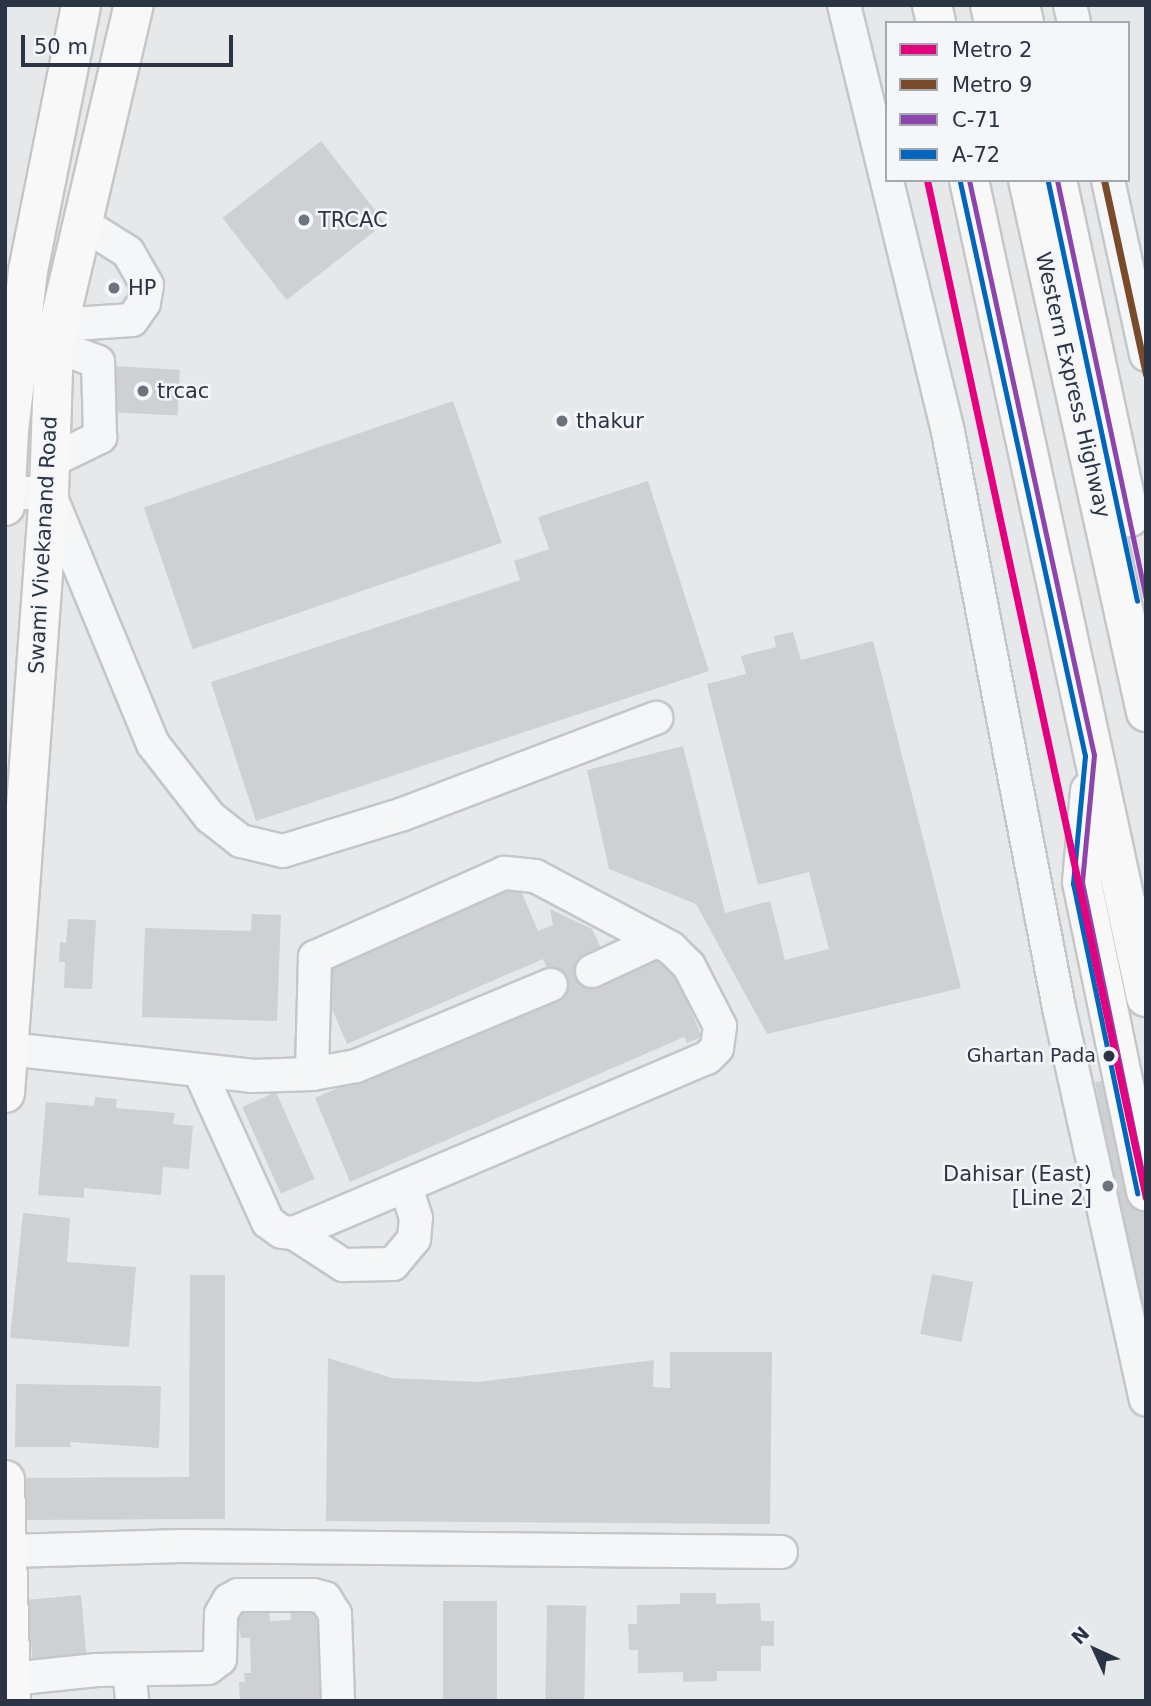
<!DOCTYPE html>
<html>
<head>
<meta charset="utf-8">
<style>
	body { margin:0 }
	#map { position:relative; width:1151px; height:1706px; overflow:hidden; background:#e6e8ea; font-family:"DejaVu Sans",sans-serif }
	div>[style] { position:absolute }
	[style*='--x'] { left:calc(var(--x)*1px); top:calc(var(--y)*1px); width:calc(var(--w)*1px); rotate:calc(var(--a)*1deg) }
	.building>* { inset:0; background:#ced0d3; transform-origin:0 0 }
	.roads { filter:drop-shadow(2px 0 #c4c6c8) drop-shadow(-2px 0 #c4c6c8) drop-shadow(0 2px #c4c6c8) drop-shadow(0 -2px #c4c6c8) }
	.minor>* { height:32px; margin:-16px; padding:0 16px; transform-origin:16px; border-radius:16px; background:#f5f6f7 }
	.major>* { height:38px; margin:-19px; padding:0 19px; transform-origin:19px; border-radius:19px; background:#f8f8f8 }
	.highway>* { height:38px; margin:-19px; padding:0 19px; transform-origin:19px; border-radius:19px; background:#f8f8f8 }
	.bus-1>* { height:5px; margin:-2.5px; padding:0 2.5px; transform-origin:2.5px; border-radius:2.5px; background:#8e44ad }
	.bus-2>* { height:5px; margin:-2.5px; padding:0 2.5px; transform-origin:2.5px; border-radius:2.5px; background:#0065bd }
	.metro-1>* { height:7px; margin:-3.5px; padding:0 3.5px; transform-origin:3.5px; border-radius:3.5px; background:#e5007d }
	.metro-2>* { height:7px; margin:-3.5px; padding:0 3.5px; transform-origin:3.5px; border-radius:3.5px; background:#7a4b2a }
	.dots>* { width:19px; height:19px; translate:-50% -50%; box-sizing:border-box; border:4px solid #f4f6f9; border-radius:50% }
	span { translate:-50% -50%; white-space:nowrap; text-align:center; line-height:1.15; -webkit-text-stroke:5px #f4f6f9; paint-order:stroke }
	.bus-label { font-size:19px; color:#2b3445 }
	.right { translate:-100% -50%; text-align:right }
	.poi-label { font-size:21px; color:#2b3445 }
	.left { translate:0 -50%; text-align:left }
	.street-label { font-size:21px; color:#2b3445 }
	.frame { position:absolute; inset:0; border:7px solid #2b3445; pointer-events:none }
	.legend { position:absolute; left:885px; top:21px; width:245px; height:161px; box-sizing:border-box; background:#f4f6f9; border:2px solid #a4a8b1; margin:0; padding:9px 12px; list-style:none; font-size:21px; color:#2b3445 }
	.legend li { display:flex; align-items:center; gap:14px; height:35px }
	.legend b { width:35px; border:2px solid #a4a8b1 }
	.north { position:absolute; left:1060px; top:1615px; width:70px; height:70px; -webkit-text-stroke:5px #f4f6f9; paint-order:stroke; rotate:315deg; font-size:19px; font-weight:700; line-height:28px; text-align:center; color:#2b3445 }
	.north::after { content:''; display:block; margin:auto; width:24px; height:32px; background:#2b3445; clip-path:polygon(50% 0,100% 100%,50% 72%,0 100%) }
	.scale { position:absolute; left:21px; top:35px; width:212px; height:32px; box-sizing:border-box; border:4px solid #2b3445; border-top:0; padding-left:9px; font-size:21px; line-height:24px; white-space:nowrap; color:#2b3445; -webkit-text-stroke:5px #f4f6f9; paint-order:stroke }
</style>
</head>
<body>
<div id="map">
	<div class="building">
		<i style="left:321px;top:141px;width:104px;height:125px;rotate:52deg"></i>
		<i style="left:110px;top:366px;width:70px;height:46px;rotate:3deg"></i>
		<i style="left:453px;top:401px;width:150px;height:327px;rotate:71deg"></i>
		<i style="clip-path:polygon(648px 481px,709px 671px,256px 821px,211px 682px,520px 580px,514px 561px,549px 549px,538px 517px)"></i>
		<i style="clip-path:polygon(793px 632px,801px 660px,873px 641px,961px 988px,767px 1034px,696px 904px,609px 869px,587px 770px,683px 746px,725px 913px,770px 901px,785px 960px,829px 949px,809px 872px,758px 885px,707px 684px,746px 674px,741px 656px,776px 647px,774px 636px)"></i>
		<i style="clip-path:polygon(518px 884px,538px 931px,553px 925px,550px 909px,592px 929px,601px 948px,577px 959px,587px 981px,664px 947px,702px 1037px,687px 1043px,684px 1037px,350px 1182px,315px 1098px,557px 992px,543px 959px,347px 1044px,316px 972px)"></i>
		<i style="clip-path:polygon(252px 914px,281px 915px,277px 1021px,142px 1017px,145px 928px,251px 931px)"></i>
		<i style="clip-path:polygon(68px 919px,96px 920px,92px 989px,64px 988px,65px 962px,59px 962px,60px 942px,66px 943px)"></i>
		<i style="clip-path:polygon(1146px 1075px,1146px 1342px,1144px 1342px,1095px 1082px)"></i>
		<i style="left:276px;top:1092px;width:95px;height:37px;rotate:66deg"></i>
		<i style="clip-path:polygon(95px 1097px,117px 1099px,116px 1108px,175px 1113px,173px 1124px,193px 1126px,189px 1169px,163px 1167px,161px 1195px,84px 1188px,84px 1198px,38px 1195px,46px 1102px,94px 1106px)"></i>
		<i style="clip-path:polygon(23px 1213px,70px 1218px,67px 1262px,136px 1267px,129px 1347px,10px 1338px)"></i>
		<i style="left:932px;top:1274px;width:42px;height:61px;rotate:11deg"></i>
		<i style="clip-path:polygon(190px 1275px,225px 1275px,225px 1519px,11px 1520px,11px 1478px,189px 1477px)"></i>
		<i style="clip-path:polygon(670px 1352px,772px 1352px,770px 1524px,326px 1521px,328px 1358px,392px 1378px,479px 1382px,654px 1360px,653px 1387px,670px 1388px)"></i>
		<i style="clip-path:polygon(16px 1384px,161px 1386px,159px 1448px,70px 1442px,71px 1447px,15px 1447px)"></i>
		<i style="clip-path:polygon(680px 1593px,716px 1593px,716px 1604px,760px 1603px,761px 1621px,774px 1621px,774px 1646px,761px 1646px,761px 1671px,717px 1671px,717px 1681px,683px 1682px,683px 1672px,638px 1673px,638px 1650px,629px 1650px,628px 1624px,637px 1624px,637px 1605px,680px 1604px)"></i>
		<i style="left:81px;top:1595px;width:61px;height:54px;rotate:85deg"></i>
		<i style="clip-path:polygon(269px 1601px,270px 1621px,291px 1620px,290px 1607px,317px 1605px,322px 1701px,240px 1701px,239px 1682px,245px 1682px,244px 1673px,251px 1673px,250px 1638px,241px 1638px,234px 1603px)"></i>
		<i style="left:497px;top:1601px;width:100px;height:54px;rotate:90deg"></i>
		<i style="left:547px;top:1605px;width:39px;height:96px;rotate:1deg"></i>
	</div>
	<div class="roads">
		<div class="minor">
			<i style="--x:844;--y:5;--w:439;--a:76.3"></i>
			<i style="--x:948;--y:432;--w:587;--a:79.09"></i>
			<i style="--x:1059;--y:1008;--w:401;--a:77.5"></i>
			<i style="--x:1070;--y:5;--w:18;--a:77"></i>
			<i style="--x:1108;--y:180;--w:179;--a:77.7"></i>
			<i style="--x:58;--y:325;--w:74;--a:-3.9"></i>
			<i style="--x:132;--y:320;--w:21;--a:-55"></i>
			<i style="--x:144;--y:303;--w:18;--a:-81"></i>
			<i style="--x:147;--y:285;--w:38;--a:-120"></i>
			<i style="--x:128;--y:252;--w:54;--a:-147.8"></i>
			<i style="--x:51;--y:461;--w:55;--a:-26.1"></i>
			<i style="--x:100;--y:437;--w:75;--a:-91.5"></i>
			<i style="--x:98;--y:362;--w:47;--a:-158.9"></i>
			<i style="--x:6;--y:493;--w:43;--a:0"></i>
			<i style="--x:49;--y:493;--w:272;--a:67.5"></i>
			<i style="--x:153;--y:744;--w:93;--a:52"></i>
			<i style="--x:210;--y:817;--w:39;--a:38"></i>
			<i style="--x:241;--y:841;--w:43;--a:13.4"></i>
			<i style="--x:283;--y:851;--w:126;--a:-17.1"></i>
			<i style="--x:403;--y:814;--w:271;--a:-20.8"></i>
			<i style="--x:592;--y:971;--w:72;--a:-24.8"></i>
			<i style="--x:9;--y:1049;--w:244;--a:6.3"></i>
			<i style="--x:252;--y:1076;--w:60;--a:-1.9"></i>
			<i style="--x:312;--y:1074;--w:45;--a:-10.3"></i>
			<i style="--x:356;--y:1066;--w:211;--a:-22.6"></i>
			<i style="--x:199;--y:1070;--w:167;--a:65.6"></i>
			<i style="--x:268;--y:1222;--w:17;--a:36"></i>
			<i style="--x:282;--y:1232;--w:12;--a:5"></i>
			<i style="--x:294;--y:1233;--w:449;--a:-23"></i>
			<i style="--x:707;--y:1058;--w:14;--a:-45"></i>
			<i style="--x:717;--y:1048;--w:22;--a:-82"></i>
			<i style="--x:720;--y:1026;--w:68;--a:-117.3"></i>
			<i style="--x:689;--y:966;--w:25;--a:-135"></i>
			<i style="--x:671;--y:948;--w:154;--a:-152.1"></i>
			<i style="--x:535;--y:876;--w:31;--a:-174"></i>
			<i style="--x:504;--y:873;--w:207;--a:156"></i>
			<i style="--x:315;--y:957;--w:117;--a:91.5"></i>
			<i style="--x:294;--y:1233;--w:59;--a:33.1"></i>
			<i style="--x:343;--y:1265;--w:50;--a:-1.1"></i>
			<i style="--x:393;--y:1264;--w:33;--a:-50"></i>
			<i style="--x:414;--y:1239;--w:21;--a:-85"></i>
			<i style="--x:416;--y:1218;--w:33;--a:-108"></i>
			<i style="--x:10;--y:1551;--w:171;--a:-1.7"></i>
			<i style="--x:181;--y:1546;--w:600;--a:0.57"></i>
			<i style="--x:129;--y:1670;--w:31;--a:84"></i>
			<i style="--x:11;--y:1679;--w:86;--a:-6"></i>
			<i style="--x:97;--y:1670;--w:111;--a:-1"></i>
			<i style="--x:208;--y:1668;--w:15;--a:-37"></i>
			<i style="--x:220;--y:1659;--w:45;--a:-88.7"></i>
			<i style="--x:221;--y:1614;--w:16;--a:-60"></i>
			<i style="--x:229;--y:1600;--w:10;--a:-29"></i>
			<i style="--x:238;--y:1595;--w:75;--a:0"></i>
			<i style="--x:313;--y:1595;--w:12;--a:14"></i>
			<i style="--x:325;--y:1598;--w:19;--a:58"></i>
			<i style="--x:335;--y:1614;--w:87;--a:88"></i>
		</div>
		<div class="major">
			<i style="--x:5;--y:506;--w:76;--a:-87"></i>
			<i style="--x:9;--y:430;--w:160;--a:-83.2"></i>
			<i style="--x:28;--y:271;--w:271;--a:-78.7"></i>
			<i style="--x:5;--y:1093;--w:602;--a:-85.81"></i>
			<i style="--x:49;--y:493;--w:148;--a:-88.1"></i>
			<i style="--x:54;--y:345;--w:349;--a:-76.8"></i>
			<i style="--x:5;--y:1480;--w:221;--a:88.4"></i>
		</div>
		<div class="highway">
			<i style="--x:932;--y:5;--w:18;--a:77"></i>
			<i style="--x:990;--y:5;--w:18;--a:77"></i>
			<i style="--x:1020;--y:5;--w:18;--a:77"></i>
			<i style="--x:969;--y:180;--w:836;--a:77.78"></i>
			<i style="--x:1028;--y:180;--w:545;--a:77.49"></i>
			<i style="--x:1057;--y:180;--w:345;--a:77.9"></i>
			<i style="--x:1090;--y:791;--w:91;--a:95"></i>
			<i style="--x:1082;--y:882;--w:316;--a:78.3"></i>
		</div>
	</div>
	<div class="bus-1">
		<i style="--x:969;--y:180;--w:588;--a:77.74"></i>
		<i style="--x:1094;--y:755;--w:128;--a:95.4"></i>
		<i style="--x:1082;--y:882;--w:315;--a:78.3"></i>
		<i style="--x:1057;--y:180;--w:427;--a:78"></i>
	</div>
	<div class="bus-2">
		<i style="--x:960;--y:182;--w:587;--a:77.71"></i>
		<i style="--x:1085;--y:756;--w:128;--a:95.4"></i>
		<i style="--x:1073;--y:883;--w:317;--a:78.3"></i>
		<i style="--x:1048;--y:182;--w:428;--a:78"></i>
	</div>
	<div class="metro-1">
		<i style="--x:927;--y:180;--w:1041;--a:77.86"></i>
	</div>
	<div class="metro-2">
		<i style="--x:1104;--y:180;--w:199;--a:77.8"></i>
	</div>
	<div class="dots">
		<i style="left:304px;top:220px;background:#6c737f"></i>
		<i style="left:114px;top:288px;background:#6c737f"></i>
		<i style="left:143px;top:391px;background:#6c737f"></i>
		<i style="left:562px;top:421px;background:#6c737f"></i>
		<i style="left:1109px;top:1056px;background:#2b3445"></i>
		<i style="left:1108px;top:1186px;background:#6c737f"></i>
	</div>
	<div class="bus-label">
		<span class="right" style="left:1096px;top:1056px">Ghartan Pada</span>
	</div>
	<div class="poi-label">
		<span class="left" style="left:318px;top:220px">TRCAC</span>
		<span class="left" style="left:128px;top:288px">HP</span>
		<span class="left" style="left:157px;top:391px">trcac</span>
		<span class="left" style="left:576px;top:421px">thakur</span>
		<span class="right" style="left:1092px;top:1186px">Dahisar (East)<br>[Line 2]</span>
	</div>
	<div class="street-label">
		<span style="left:1073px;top:385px;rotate:77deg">Western Express Highway</span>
		<span style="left:43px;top:545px;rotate:-87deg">Swami Vivekanand Road</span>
	</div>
	<div class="frame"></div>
	<ul class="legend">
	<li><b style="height:9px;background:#e5007d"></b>Metro 2</li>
	<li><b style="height:9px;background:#7a4b2a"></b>Metro 9</li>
	<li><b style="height:9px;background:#8e44ad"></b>C-71</li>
	<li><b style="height:9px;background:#0065bd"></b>A-72</li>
	</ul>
	<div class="north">N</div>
	<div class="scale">50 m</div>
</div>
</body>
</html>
